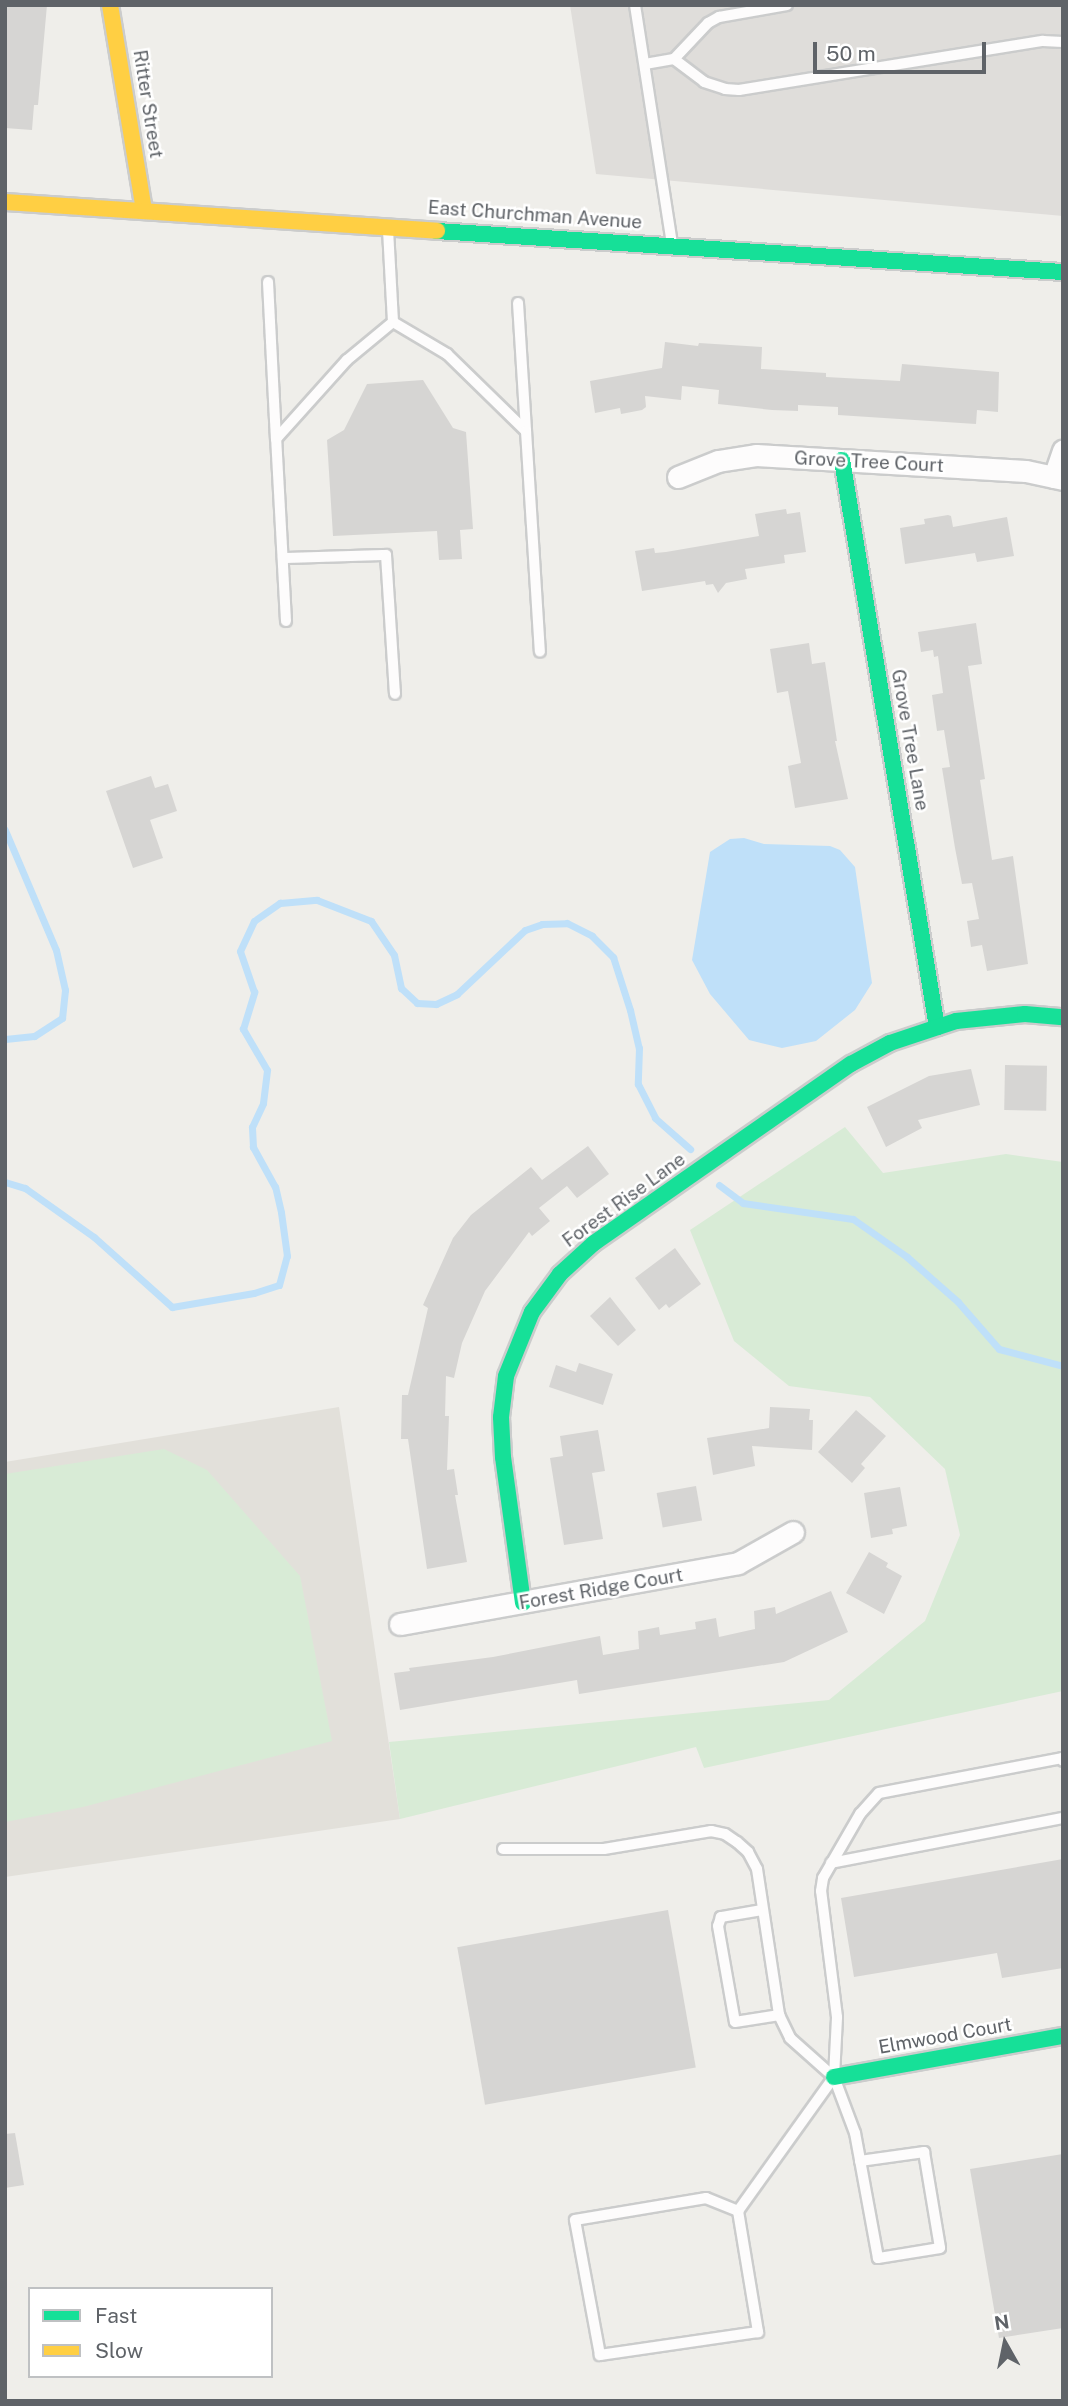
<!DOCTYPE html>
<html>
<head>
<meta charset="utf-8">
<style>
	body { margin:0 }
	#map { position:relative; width:1068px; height:2406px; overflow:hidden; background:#efeeea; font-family:"Public Sans",sans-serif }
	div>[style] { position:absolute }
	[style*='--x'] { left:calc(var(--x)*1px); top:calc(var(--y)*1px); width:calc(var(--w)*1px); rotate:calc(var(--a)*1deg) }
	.industrial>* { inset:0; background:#dfddda }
	.education>* { inset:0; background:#e2e0da }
	.green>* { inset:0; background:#d8ebd6 }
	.water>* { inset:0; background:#bfe0f9 }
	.stream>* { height:7px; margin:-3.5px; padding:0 3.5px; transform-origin:3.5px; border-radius:3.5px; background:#bfe0f9 }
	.building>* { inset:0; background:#d6d5d3; transform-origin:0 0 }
	.roads { filter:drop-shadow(2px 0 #cbcccc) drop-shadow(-2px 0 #cbcccc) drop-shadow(0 2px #cbcccc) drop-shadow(0 -2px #cbcccc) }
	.lane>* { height:10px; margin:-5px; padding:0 5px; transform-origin:5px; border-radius:5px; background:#fdfcfc }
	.street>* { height:21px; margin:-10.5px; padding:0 10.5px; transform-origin:10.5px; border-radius:10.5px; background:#fdfcfc }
	.fast>* { height:16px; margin:-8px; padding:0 8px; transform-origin:8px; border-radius:8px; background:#16e098 }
	.slow>* { height:16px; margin:-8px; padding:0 8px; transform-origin:8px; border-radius:8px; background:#ffcf43 }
	span { translate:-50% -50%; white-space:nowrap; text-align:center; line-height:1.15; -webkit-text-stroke:5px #fff; paint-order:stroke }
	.street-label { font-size:19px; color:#5f6368 }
	.frame { position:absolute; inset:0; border:7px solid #5f6368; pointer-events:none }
	.legend { position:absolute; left:28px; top:2287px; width:245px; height:91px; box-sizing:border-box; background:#fff; border:2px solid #bfc1c3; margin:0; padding:9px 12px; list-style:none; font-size:21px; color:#5f6368 }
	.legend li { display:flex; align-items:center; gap:14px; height:35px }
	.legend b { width:35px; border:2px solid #bfc1c3 }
	.north { position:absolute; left:970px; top:2308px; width:70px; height:70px; -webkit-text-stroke:5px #fff; paint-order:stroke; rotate:351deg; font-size:19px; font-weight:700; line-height:28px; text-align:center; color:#5f6368 }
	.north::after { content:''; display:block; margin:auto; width:24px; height:32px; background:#5f6368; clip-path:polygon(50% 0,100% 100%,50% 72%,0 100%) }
	.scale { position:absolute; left:813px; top:42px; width:173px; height:32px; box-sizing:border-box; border:4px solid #5f6368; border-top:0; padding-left:9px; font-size:21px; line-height:24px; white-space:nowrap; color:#5f6368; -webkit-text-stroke:5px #fff; paint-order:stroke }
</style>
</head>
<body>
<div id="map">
	<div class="industrial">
		<i style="clip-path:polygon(570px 5px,1063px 5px,1063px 216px,596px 174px)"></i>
	</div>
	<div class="education">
		<i style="clip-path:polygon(339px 1407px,400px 1819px,5px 1877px,5px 1462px)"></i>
	</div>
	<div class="green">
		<i style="clip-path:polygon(845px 1127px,883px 1173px,1006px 1154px,1063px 1162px,1063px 1691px,704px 1768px,696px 1747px,400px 1819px,389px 1742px,829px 1700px,925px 1621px,960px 1535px,945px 1469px,870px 1397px,789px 1386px,734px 1341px,690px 1230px)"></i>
		<i style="clip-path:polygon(164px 1449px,207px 1470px,300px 1576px,332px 1741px,83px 1807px,5px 1822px,5px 1474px)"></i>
	</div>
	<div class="water">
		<i style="clip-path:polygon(744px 838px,764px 844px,830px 846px,840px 850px,855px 867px,872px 983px,855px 1010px,816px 1041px,782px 1048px,749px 1040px,710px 994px,692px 960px,710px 852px,730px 839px)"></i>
	</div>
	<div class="stream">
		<i style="--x:5;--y:830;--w:130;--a:67"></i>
		<i style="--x:56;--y:950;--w:41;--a:77.3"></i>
		<i style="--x:65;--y:990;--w:28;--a:96"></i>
		<i style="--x:62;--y:1018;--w:33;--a:147"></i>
		<i style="--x:34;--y:1036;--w:29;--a:174"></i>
		<i style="--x:5;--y:1182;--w:21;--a:17"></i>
		<i style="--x:25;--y:1188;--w:85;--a:35.4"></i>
		<i style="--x:94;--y:1237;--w:105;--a:41.9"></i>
		<i style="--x:172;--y:1307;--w:83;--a:-9.7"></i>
		<i style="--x:254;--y:1293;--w:26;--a:-18"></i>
		<i style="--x:279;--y:1285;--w:30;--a:-75"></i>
		<i style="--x:287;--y:1256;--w:44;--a:-97.8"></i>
		<i style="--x:281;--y:1212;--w:26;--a:-103"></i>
		<i style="--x:275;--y:1187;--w:46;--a:-118.8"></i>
		<i style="--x:253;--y:1147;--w:20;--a:-93"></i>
		<i style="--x:252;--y:1127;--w:26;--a:-65"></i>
		<i style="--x:263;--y:1103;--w:33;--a:-83"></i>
		<i style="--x:267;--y:1070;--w:48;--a:-120.3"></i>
		<i style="--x:243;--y:1029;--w:39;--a:-73"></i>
		<i style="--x:254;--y:992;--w:43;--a:-108.9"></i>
		<i style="--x:240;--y:951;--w:33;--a:-65"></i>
		<i style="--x:254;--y:921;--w:32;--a:-35"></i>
		<i style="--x:280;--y:903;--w:37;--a:-5"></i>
		<i style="--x:317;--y:900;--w:58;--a:21.3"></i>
		<i style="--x:371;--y:921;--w:41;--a:55.9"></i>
		<i style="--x:394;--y:955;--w:34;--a:78"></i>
		<i style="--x:401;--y:988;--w:22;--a:43"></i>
		<i style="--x:417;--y:1003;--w:19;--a:3"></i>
		<i style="--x:436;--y:1004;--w:23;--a:-25"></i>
		<i style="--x:457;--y:994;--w:93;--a:-43.3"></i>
		<i style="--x:525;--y:930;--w:18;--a:-19"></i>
		<i style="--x:542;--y:924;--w:25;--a:-2"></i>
		<i style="--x:567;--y:923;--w:28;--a:27"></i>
		<i style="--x:592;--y:936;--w:30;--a:45"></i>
		<i style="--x:613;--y:957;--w:56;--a:72.2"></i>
		<i style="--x:630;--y:1010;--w:39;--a:77"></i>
		<i style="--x:639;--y:1048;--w:36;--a:92"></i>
		<i style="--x:638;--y:1084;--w:38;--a:63"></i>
		<i style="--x:655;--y:1118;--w:47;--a:41.5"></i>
		<i style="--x:719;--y:1185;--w:30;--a:37"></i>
		<i style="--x:743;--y:1203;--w:111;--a:8.3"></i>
		<i style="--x:853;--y:1219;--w:66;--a:35.1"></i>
		<i style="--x:907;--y:1257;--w:68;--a:41.4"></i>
		<i style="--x:958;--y:1302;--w:62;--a:48.9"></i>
		<i style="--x:999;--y:1349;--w:66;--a:14.9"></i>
	</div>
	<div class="building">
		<i style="clip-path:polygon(5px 5px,47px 5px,38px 105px,34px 105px,32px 130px,5px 128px)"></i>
		<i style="clip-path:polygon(665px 342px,698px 346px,699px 343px,762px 347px,761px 369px,826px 373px,826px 377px,900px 381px,902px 364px,999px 372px,998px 412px,977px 410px,976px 424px,838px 415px,838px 407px,798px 405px,798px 411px,772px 410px,718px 404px,719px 390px,682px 386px,681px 400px,645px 396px,646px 407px,642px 410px,621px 414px,620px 408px,595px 413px,590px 381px,662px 368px)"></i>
		<i style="clip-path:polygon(423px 380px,453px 428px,466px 432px,473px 529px,460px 530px,462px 559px,439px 560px,437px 531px,333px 536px,327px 440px,344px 430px,367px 384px)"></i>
		<i style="clip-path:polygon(786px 509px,787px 514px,800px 512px,806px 552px,784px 555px,785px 563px,745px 569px,747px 579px,726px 583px,718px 593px,713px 584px,706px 585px,705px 581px,642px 591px,635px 551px,654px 548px,655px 553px,666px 552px,759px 536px,755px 514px)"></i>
		<i style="clip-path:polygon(948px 515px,951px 516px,953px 527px,1007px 517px,1014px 556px,977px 562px,975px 553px,905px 564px,900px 528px,925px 524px,924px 519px)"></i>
		<i style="clip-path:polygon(976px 623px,982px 664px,968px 666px,985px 779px,980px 780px,992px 860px,1013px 856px,1028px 964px,987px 971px,982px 945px,971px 947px,967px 921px,979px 919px,972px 883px,962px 884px,955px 848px,942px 768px,950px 767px,944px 730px,937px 731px,932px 695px,943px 693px,938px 656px,934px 657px,933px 650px,921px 652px,918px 632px)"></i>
		<i style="clip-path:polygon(809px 643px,812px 664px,825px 662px,837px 741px,835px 741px,848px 799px,795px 808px,788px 766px,801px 763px,788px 691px,777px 693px,770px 649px)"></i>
		<i style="clip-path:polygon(151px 776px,155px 788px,168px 784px,177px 811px,150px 820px,163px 858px,133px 868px,106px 791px)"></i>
		<i style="left:1005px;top:1065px;width:42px;height:45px;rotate:1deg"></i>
		<i style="clip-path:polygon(971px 1069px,980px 1105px,918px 1120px,922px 1128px,886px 1147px,867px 1107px,929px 1076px)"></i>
		<i style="clip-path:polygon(588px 1146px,609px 1174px,577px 1198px,567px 1186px,539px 1208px,550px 1221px,532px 1236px,529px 1232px,485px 1291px,462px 1343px,454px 1378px,446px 1376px,445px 1416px,449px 1416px,447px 1470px,454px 1469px,458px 1495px,455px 1495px,467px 1562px,427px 1569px,408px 1439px,401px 1439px,402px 1395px,408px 1395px,428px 1308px,423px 1305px,453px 1238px,471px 1215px,531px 1167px,542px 1180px)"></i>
		<i style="clip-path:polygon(675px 1248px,701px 1284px,669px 1308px,666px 1304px,659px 1310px,635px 1278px)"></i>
		<i style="clip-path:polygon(610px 1297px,636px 1330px,618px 1346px,590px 1316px)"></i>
		<i style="clip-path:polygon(579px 1363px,613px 1374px,603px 1405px,549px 1387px,556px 1365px,576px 1372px)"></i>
		<i style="clip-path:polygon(770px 1407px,810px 1409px,809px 1420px,813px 1420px,812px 1450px,752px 1446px,755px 1466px,713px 1475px,707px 1438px,769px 1428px)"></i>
		<i style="clip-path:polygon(856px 1410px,886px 1436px,861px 1464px,865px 1468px,852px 1483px,818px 1452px)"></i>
		<i style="clip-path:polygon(598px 1430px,605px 1471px,592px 1473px,603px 1539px,564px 1545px,550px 1458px,563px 1456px,560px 1436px)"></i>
		<i style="left:696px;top:1486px;width:35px;height:40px;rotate:80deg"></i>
		<i style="clip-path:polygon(900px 1487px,907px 1526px,892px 1529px,893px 1534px,871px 1538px,864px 1493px)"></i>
		<i style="clip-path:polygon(869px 1552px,888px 1563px,886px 1567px,902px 1576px,884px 1614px,846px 1593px)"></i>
		<i style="clip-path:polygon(831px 1591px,848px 1632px,784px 1662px,579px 1694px,577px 1680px,400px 1710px,394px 1673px,410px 1671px,409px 1668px,493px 1657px,600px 1636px,603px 1655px,639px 1649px,638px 1631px,659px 1627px,660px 1635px,696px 1629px,695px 1622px,716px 1618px,719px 1637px,755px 1629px,754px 1611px,775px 1607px,776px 1614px)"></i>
		<i style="clip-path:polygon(1063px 1859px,1063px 1968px,1002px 1978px,997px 1953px,854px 1977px,841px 1898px)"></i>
		<i style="left:668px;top:1910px;width:160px;height:214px;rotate:80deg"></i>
		<i style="clip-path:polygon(15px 2133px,24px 2185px,5px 2188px,5px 2134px)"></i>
		<i style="clip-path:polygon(1063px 2154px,1063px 2328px,999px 2338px,970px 2169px)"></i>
	</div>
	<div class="roads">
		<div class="lane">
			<i style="--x:635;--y:5;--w:243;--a:81.2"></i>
			<i style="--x:674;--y:59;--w:38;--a:37"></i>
			<i style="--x:704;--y:82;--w:22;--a:18"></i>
			<i style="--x:725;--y:89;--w:14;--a:4"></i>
			<i style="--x:739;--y:90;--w:308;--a:-9.2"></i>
			<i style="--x:1043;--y:41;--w:20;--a:3"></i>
			<i style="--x:645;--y:64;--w:29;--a:-10"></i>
			<i style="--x:674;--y:59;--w:50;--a:-46.6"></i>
			<i style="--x:708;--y:23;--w:13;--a:-29"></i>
			<i style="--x:719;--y:17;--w:69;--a:-10"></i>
			<i style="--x:268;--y:282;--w:157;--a:87.1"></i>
			<i style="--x:518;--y:303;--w:128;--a:86.4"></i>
			<i style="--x:393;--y:322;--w:63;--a:30.7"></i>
			<i style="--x:447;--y:354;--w:110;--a:44.3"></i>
			<i style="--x:526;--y:431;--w:221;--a:86.4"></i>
			<i style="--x:283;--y:558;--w:103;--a:-1.7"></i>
			<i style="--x:386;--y:555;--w:139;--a:86.3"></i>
			<i style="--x:286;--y:621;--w:182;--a:-93.1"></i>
			<i style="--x:276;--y:439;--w:106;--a:-48.1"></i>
			<i style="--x:347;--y:360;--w:60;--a:-39.6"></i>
			<i style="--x:393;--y:322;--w:93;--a:-93.1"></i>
			<i style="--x:503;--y:1849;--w:101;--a:0"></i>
			<i style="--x:604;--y:1849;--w:109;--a:-9.5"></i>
			<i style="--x:711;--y:1831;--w:14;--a:12"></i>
			<i style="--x:725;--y:1834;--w:14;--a:34"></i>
			<i style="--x:737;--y:1842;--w:15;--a:42"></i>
			<i style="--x:748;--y:1852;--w:19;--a:62"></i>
			<i style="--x:757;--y:1869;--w:148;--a:81.4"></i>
			<i style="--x:779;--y:2015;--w:25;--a:64"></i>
			<i style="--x:790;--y:2038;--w:59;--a:41.6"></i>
			<i style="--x:831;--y:1863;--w:236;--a:-11"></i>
			<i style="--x:762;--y:1910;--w:42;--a:170.3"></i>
			<i style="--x:721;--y:1917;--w:9;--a:108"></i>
			<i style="--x:718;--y:1926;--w:97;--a:80"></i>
			<i style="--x:735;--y:2022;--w:45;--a:-9"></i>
			<i style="--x:860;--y:2161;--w:65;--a:-8"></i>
			<i style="--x:924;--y:2152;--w:97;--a:80.5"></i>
			<i style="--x:940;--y:2248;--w:63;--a:170.8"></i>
			<i style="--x:878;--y:2258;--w:127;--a:-100.4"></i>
			<i style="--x:855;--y:2133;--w:60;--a:-110.6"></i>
			<i style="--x:834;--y:2077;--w:60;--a:-87.1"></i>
			<i style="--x:837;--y:2017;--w:127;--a:-97.2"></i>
			<i style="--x:821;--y:1891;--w:13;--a:-81"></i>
			<i style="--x:823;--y:1878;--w:74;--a:-60"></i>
			<i style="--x:860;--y:1814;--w:28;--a:-48"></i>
			<i style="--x:879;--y:1793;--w:186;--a:-10.8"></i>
			<i style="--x:1062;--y:1758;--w:3;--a:72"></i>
			<i style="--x:738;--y:2211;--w:123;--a:80.6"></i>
			<i style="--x:758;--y:2332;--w:160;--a:171.7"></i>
			<i style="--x:600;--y:2355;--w:137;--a:-100.5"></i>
			<i style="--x:575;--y:2220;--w:133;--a:-9.5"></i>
			<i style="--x:706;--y:2198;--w:35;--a:22"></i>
			<i style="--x:738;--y:2211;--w:165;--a:-54.4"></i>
		</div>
		<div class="street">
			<i style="--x:678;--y:477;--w:43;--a:-21.8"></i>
			<i style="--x:718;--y:461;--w:38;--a:-9"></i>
			<i style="--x:756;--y:455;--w:270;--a:3.4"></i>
			<i style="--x:1026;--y:471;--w:38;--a:12"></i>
			<i style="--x:1054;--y:477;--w:28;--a:-71"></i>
			<i style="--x:400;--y:1624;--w:343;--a:-10.2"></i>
			<i style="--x:738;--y:1563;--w:63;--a:-29.4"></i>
		</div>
		<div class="fast">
			<i style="--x:437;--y:231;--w:627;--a:3.75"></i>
			<i style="--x:842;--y:460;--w:575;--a:80.49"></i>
			<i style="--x:523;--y:1603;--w:147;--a:-97.8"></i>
			<i style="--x:503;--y:1457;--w:40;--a:-92.9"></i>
			<i style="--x:501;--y:1417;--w:41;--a:-83"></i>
			<i style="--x:506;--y:1376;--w:69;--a:-67.9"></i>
			<i style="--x:532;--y:1312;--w:47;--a:-53.6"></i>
			<i style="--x:560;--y:1274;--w:46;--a:-42.4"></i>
			<i style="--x:594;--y:1243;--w:313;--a:-34.9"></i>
			<i style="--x:851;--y:1064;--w:44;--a:-28.3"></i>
			<i style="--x:890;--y:1043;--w:70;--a:-18.4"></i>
			<i style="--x:956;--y:1021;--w:69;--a:-5.8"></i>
			<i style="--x:1025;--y:1014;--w:38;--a:5"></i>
			<i style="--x:834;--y:2077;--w:233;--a:-10.2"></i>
		</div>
		<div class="slow">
			<i style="--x:110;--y:5;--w:208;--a:80.6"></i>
			<i style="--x:5;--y:202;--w:433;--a:3.8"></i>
		</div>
	</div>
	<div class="street-label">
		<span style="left:148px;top:104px;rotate:81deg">Ritter Street</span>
		<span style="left:535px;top:215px;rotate:4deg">East Churchman Avenue</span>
		<span style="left:869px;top:462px;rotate:3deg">Grove Tree Court</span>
		<span style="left:910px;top:740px;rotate:80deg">Grove Tree Lane</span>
		<span style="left:624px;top:1200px;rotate:-36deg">Forest Rise Lane</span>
		<span style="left:601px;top:1589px;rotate:-10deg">Forest Ridge Court</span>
		<span style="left:945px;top:2036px;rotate:-10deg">Elmwood Court</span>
	</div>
	<div class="frame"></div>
	<ul class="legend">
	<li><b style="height:9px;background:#16e098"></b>Fast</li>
	<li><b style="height:9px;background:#ffcf43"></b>Slow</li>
	</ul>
	<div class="north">N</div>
	<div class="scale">50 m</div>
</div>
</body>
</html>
